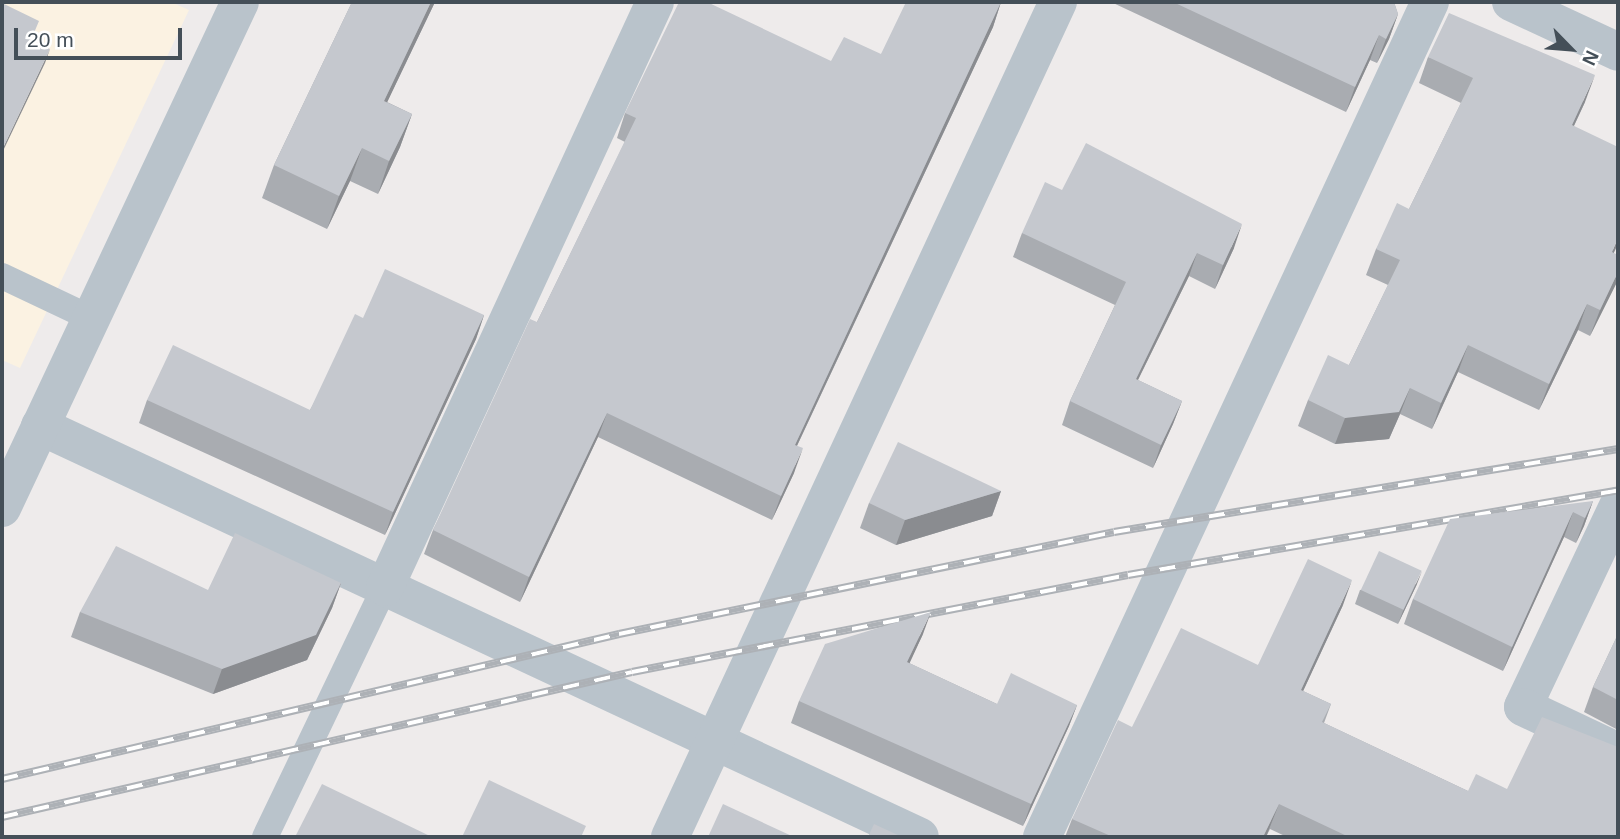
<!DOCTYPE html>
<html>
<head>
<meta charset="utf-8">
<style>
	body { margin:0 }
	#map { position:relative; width:1620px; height:839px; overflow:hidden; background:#eeebeb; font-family:Arial,sans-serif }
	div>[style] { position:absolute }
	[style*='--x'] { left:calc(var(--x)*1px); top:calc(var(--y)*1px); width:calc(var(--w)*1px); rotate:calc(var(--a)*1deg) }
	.commercial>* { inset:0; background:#fbf2e2 }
	.service>* { height:26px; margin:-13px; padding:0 13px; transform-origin:13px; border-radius:13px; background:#b9c3cb }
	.minor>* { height:38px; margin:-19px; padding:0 19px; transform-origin:19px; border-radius:19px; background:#b9c3cb }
	.tertiary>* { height:38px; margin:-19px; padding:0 19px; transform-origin:19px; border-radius:19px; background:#b9c3cb }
	.rail>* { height:8px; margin-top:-4px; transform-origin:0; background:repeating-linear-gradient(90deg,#fff 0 16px,#adb1b6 0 32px); box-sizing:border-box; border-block:2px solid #adb1b6 }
	.wall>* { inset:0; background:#a9acb1 }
	.shaded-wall>* { inset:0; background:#8a8c90 }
	.building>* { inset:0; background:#c5c8ce; transform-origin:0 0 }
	span { translate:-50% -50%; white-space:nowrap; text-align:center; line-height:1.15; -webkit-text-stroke:5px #fff; paint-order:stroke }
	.frame { position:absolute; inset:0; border:4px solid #444f58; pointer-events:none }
	.north { position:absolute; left:1536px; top:14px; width:70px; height:70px; -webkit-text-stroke:5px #fff; paint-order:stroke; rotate:115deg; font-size:19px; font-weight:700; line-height:28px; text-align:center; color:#444f58 }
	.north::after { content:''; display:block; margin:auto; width:24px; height:32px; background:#444f58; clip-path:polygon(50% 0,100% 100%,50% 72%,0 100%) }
	.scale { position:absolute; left:14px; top:28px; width:168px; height:32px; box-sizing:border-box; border:4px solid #444f58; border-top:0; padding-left:9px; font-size:21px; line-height:24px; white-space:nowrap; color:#444f58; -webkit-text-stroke:5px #fff; paint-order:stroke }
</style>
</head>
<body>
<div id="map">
	<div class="commercial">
		<i style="clip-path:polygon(2px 2px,171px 2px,189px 10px,20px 368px,2px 360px)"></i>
	</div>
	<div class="service">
		<i style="--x:2;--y:276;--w:98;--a:25.3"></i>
		<i style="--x:265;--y:837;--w:277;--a:-64.4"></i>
	</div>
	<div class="minor">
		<i style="--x:1511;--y:2;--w:118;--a:25"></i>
		<i style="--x:40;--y:426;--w:971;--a:25.03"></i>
		<i style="--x:1618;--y:506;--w:222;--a:115.3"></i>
		<i style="--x:1523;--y:707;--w:105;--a:25.3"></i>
		<i style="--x:385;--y:587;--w:644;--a:-65.22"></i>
		<i style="--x:1042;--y:837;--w:921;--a:-65.08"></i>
	</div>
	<div class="tertiary">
		<i style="--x:2;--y:508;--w:559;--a:-64.81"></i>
		<i style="--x:670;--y:837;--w:921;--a:-65.08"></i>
	</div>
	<div class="rail">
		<i style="--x:2;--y:779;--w:634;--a:-13.22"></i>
		<i style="--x:619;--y:634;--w:505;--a:-11.64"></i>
		<i style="--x:1114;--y:532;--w:511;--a:-9.35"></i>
		<i style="--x:2;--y:817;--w:646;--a:-12.96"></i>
		<i style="--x:632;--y:672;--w:505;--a:-11.07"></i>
		<i style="--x:1128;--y:575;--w:497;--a:-9.8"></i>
	</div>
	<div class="wall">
		<i style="clip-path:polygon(352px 2px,435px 2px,387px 102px,412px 114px,400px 147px,378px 194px,350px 181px,327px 229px,262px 198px,274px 165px)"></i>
		<i style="clip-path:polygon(1001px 2px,993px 27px,797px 446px,794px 473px,772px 520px,598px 437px,520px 602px,424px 554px,433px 530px,537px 322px,625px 142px,617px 138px,625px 113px,831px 61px,881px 54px)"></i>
		<i style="clip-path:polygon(1111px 2px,1394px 2px,1398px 14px,1389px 39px,1377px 63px,1370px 60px,1346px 112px)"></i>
		<i style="clip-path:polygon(1428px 57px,1585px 102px,1574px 126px,1614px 253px,1616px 284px,1590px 336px,1578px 330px,1539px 410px,1458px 372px,1432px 429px,1400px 414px,1389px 439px,1335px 444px,1298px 426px,1308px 400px,1349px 365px,1388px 285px,1366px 275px,1376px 249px,1409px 209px,1461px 103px,1419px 83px)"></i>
		<i style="clip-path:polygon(1022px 233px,1234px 248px,1215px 289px,1189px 276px,1138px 380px,1182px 401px,1173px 424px,1153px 468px,1062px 425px,1070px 401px,1115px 305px,1013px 257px)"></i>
		<i style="clip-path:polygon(484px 315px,476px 339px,385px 535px,139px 423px,147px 400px,310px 410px,363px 318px)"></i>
		<i style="clip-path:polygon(1001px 491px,992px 516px,896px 545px,860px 528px,869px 503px)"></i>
		<i style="clip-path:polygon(1593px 501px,1584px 526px,1576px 543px,1564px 537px,1503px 671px,1404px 624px,1413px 599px)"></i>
		<i style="clip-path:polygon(341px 583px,332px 608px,307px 660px,213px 694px,71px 637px,80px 612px,208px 590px)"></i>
		<i style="clip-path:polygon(1417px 584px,1398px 624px,1355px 604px,1360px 590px)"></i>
		<i style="clip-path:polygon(1343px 605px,1303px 691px,1331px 704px,1324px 723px,1468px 791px,1507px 789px,1618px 837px,1287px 837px,1270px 829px,1266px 837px,1065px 837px,1072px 819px,1258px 665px)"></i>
		<i style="clip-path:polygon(923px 634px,909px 663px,997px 704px,1077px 705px,1069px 726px,1023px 826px,791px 723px,799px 701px)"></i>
		<i style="clip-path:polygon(1618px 634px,1618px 730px,1584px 712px,1593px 687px)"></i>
	</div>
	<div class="shaded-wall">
		<i style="clip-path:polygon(431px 2px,435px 2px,372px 134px,384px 101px)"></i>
		<i style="clip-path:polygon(1001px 2px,993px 27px,786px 469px,795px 445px)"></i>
		<i style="clip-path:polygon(1398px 14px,1389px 39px,1377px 63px,1386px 39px)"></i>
		<i style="clip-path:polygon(1379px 35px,1370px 60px,1346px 112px,1355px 87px)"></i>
		<i style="clip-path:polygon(50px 49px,45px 63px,2px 153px,2px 150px)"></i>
		<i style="clip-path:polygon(1595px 75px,1585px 102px,1562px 151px,1572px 125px)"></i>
		<i style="clip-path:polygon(412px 114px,400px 147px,378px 194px,389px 161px)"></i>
		<i style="clip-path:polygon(362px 148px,350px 181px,327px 229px,339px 196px)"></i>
		<i style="clip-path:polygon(1242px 224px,1234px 248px,1215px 289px,1223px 265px)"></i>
		<i style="clip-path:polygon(1618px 238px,1618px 244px,1602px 278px,1612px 252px)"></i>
		<i style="clip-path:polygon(1197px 253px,1189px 276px,1127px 402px,1136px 379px)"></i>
		<i style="clip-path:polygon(1618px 272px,1618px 277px,1616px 284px,1590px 336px,1600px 310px)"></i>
		<i style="clip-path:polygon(1587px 304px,1578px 330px,1539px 410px,1549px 384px)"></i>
		<i style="clip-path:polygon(484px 315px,476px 339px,385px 535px,393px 512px)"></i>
		<i style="clip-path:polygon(1468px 345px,1458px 372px,1432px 429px,1441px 403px)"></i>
		<i style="clip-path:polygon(1410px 388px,1400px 414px,1389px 439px,1335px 444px,1345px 418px)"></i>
		<i style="clip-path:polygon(1182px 401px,1173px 424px,1153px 468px,1161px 445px)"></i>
		<i style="clip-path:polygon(607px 413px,598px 437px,520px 602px,529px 577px)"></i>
		<i style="clip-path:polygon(803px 448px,794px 473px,772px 520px,781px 496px)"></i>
		<i style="clip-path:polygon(1001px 491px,992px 516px,896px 545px,905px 520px)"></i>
		<i style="clip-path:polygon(1593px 501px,1584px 526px,1576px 543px,1585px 518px)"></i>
		<i style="clip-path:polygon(1573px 512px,1564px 537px,1503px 671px,1512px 647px)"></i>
		<i style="clip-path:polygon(1422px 571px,1417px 584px,1398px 624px,1403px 611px)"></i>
		<i style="clip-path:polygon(1352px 580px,1343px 605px,1292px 715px,1301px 690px)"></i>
		<i style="clip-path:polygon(341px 583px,332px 608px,307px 660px,213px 694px,222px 669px)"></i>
		<i style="clip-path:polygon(931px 612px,923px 634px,900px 684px,907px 662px)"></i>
		<i style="clip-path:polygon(1077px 705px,1069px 726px,1023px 826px,1031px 804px)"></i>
		<i style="clip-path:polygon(1279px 804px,1266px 837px,1263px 837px)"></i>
	</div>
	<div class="building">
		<i style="clip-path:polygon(352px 2px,431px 2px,384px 101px,412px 114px,389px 161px,362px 148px,339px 196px,274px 165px)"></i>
		<i style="clip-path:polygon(679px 2px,707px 2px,831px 61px,844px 37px,881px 54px,906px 2px,1001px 2px,795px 445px,803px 448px,781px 496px,607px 413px,529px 577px,433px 530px,530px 319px,537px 322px,636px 118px,625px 113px)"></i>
		<i style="clip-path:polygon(1173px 2px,1394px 2px,1398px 14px,1386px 39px,1379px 35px,1355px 87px)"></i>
		<i style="clip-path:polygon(2px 3px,39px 21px,31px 40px,50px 49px,2px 150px)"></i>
		<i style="clip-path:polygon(1449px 13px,1595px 75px,1572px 125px,1618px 147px,1618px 238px,1612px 252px,1618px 255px,1618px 272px,1600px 310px,1587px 304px,1549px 384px,1468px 345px,1441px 403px,1410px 388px,1399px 412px,1345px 418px,1308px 400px,1328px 355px,1349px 365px,1400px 260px,1376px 249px,1397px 203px,1409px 209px,1473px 78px,1428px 57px)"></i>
		<i style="clip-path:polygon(1086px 143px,1242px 224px,1223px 265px,1197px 253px,1136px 379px,1182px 401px,1161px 445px,1070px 401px,1126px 282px,1022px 233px,1045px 182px,1062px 190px)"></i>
		<i style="clip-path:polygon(385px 269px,484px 315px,393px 512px,147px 400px,173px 345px,310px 410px,355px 314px,363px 318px)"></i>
		<i style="clip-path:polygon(898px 442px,1001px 491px,905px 520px,869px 503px)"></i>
		<i style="clip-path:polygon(1593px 501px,1585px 518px,1573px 512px,1512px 647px,1413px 599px,1450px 519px)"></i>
		<i style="clip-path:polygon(235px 533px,341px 583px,316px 635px,222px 669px,80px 612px,116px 546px,208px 590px)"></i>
		<i style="left:1379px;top:551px;width:47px;height:43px;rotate:25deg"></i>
		<i style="clip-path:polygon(1308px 559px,1352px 580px,1301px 690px,1331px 704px,1322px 722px,1468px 791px,1476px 774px,1507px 789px,1542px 717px,1618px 747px,1618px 837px,1349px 837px,1279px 804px,1263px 837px,1113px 837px,1072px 819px,1118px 720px,1132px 727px,1181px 628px,1258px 665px)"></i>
		<i style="clip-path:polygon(931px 612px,907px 662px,997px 704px,1011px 673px,1077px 705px,1031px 804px,799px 701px,825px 644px)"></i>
		<i style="clip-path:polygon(1618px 634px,1618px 700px,1593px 687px)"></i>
		<i style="clip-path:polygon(489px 780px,586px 826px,581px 837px,462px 837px)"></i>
		<i style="clip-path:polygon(322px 784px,432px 837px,295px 837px)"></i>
		<i style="clip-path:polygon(723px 804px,794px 837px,708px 837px)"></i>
		<i style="clip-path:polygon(874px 824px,902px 837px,868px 837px)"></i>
	</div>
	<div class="frame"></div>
	<div class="north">N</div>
	<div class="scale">20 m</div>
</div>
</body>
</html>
